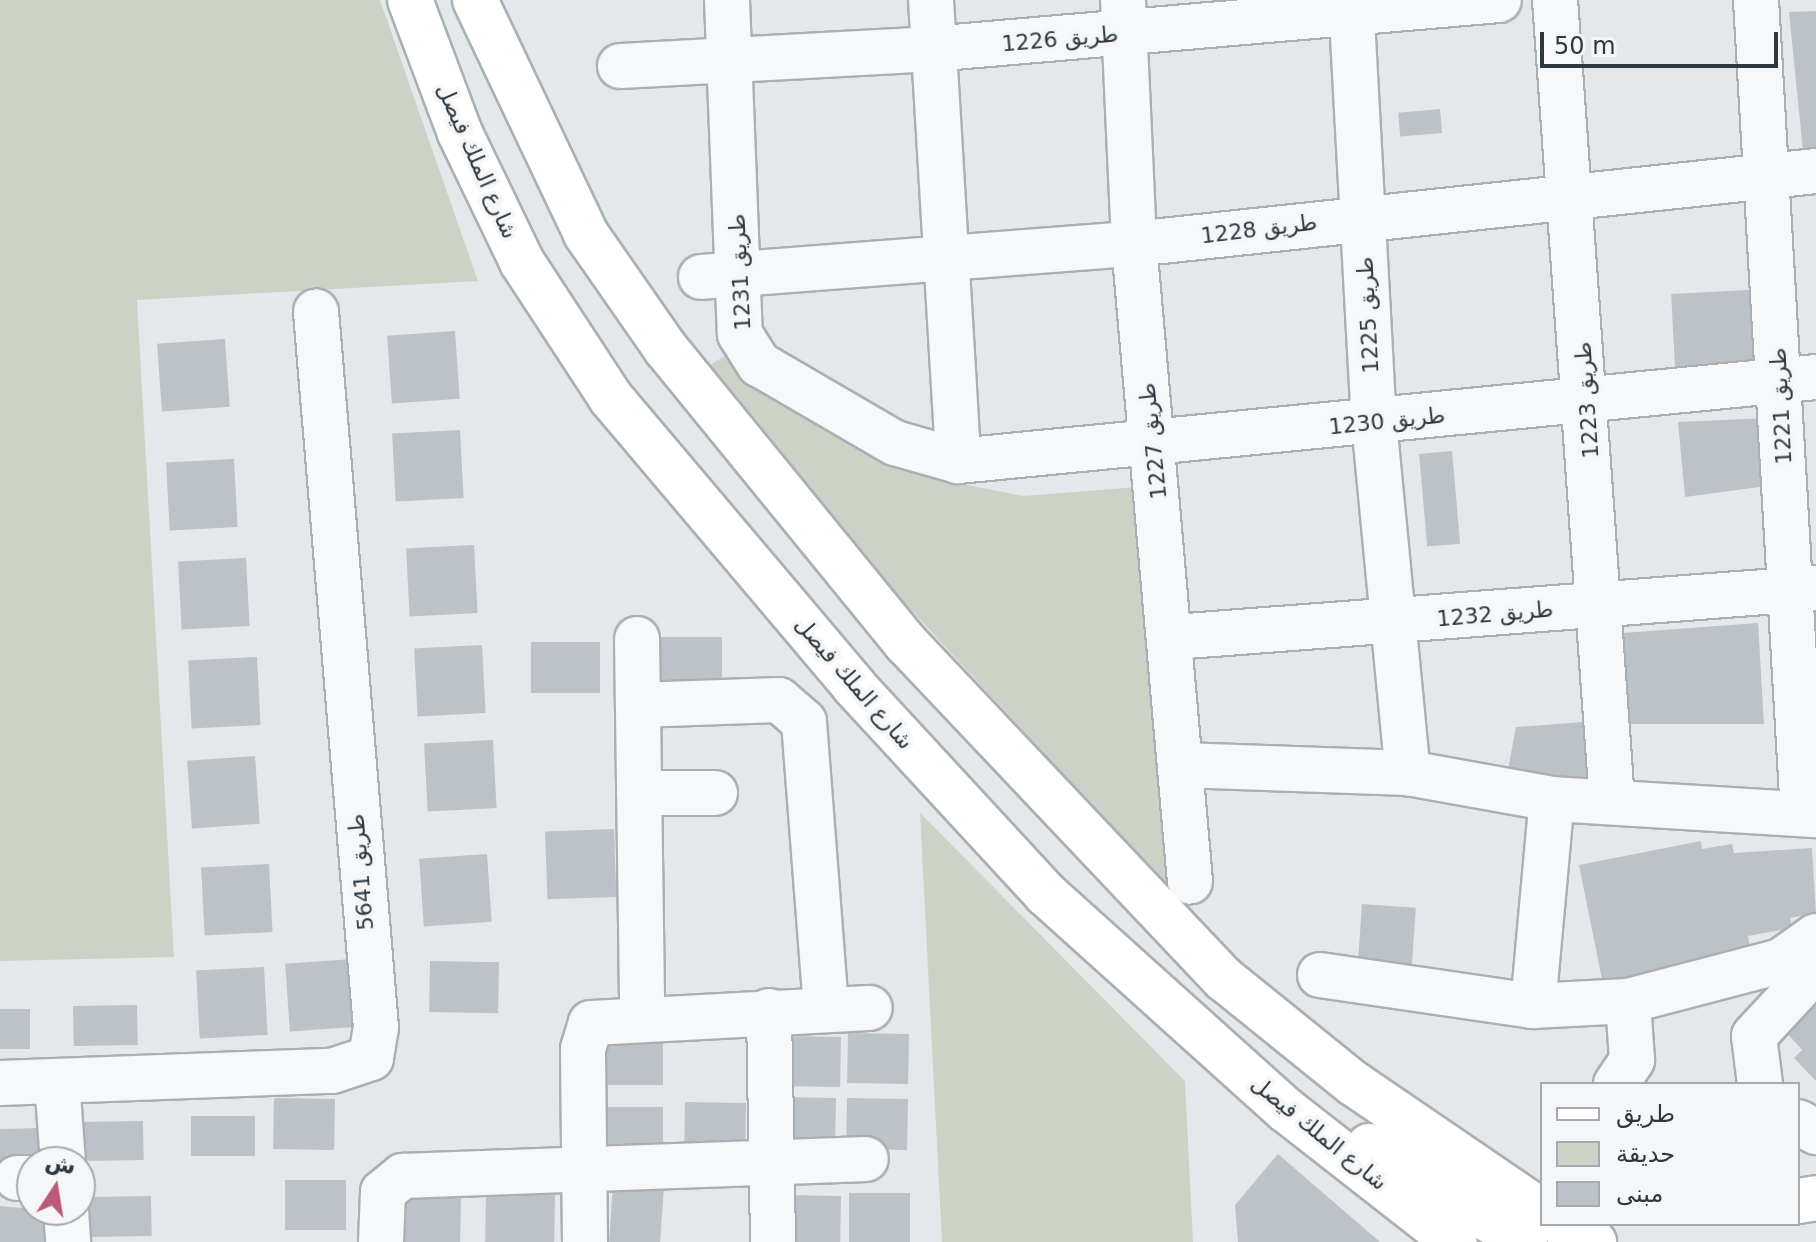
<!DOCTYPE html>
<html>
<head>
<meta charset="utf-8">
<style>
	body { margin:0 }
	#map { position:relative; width:1816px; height:1242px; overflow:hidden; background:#e4e8ea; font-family:"DejaVu Sans",Cairo,sans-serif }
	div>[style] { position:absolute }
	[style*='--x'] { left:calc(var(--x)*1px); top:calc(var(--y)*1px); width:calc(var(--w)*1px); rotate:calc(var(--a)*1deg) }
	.green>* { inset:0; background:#ccd3c6 }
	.building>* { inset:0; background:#bcc2c7; transform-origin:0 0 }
	.roads { filter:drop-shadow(2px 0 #a9b0b4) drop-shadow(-2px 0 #a9b0b4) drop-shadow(0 2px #a9b0b4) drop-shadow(0 -2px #a9b0b4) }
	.minor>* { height:44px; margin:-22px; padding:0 22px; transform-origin:22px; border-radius:22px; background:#f6f8f9 }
	.major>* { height:44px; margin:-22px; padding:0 22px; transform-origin:22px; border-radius:22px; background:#fff }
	span { translate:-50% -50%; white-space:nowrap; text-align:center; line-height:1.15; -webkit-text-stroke:8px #f4f6f8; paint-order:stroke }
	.street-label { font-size:22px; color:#2d3841 }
	.legend { position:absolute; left:1540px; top:1082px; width:260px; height:144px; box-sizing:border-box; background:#f4f6f8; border:2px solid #a4aaaf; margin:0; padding:10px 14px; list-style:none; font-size:24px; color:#2d3841 }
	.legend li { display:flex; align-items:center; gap:16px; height:40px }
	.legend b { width:40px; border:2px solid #a4aaaf }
	.north { position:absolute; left:16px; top:1146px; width:80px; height:80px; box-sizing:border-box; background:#f4f6f8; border:2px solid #a4aaaf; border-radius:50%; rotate:12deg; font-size:22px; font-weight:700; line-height:32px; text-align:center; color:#2d3841 }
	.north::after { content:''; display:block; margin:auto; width:28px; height:36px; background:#c05879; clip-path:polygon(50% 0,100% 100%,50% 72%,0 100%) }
	.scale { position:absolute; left:1540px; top:32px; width:238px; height:36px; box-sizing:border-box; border:4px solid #2d3841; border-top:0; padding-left:10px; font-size:24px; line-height:28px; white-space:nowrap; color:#2d3841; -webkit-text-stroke:6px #f4f6f8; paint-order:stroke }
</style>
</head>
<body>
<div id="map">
	<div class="green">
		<i style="clip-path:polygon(0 0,380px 0,478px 281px,137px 300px,174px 957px,0 961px)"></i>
		<i style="clip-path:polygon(734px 350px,859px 440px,942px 480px,1023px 496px,1150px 486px,1172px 892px,764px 451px,704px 369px)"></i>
		<i style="clip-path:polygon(920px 813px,1185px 1081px,1193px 1242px,942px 1242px)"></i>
	</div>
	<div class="building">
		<i style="clip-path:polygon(1816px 11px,1816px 149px,1803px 151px,1789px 12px)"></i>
		<i style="left:1440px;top:109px;width:24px;height:42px;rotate:85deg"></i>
		<i style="left:1767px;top:289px;width:84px;height:96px;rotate:87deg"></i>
		<i style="left:455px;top:331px;width:68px;height:68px;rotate:86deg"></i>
		<i style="left:225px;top:339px;width:68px;height:68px;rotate:86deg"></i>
		<i style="clip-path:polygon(1766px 418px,1767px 486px,1685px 497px,1678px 422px)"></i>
		<i style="left:460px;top:430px;width:68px;height:68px;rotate:87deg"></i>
		<i style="left:1452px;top:451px;width:93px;height:33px;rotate:85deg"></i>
		<i style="left:234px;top:459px;width:68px;height:68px;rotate:87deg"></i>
		<i style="left:474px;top:545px;width:68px;height:68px;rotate:87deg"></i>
		<i style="left:246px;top:558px;width:68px;height:68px;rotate:87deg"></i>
		<i style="clip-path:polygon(1758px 623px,1764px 724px,1622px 724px,1623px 633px)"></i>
		<i style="left:653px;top:637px;width:69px;height:50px"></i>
		<i style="left:531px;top:642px;width:69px;height:51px"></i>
		<i style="left:482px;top:645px;width:68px;height:68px;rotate:87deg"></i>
		<i style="left:257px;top:657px;width:68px;height:69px;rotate:87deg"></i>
		<i style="clip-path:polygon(1596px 721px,1592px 795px,1505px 786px,1516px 727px)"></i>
		<i style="left:493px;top:740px;width:68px;height:69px;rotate:87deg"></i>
		<i style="left:255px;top:756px;width:68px;height:68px;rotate:86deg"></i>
		<i style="left:614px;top:829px;width:68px;height:69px;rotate:88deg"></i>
		<i style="clip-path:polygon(1701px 841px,1702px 849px,1732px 844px,1734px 853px,1812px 848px,1816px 913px,1790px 918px,1792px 928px,1748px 936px,1750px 948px,1719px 954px,1721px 961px,1603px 984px,1579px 865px)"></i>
		<i style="left:487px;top:854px;width:68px;height:68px;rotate:86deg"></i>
		<i style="left:269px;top:864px;width:68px;height:68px;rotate:87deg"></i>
		<i style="left:1362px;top:904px;width:54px;height:66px;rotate:4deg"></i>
		<i style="left:353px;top:959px;width:68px;height:68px;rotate:86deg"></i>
		<i style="left:430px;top:961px;width:69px;height:51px;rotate:1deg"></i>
		<i style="left:264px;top:967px;width:68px;height:68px;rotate:87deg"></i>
		<i style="clip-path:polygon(1816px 1003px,1816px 1081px,1794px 1058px,1802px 1050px,1786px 1032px)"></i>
		<i style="left:137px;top:1005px;width:40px;height:64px;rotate:89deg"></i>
		<i style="left:0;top:1009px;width:30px;height:40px"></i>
		<i style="left:848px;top:1033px;width:61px;height:50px;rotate:1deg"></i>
		<i style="left:602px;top:1035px;width:61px;height:50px"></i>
		<i style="left:781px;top:1036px;width:60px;height:50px;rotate:1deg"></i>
		<i style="left:775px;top:1097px;width:61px;height:50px;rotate:1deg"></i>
		<i style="left:274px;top:1098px;width:61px;height:51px;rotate:1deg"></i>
		<i style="left:847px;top:1098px;width:61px;height:51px;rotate:1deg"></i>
		<i style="left:685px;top:1102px;width:61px;height:51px;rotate:1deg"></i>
		<i style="left:602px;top:1107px;width:61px;height:50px"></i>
		<i style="left:191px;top:1116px;width:64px;height:40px"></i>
		<i style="left:143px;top:1121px;width:39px;height:63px;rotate:89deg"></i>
		<i style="clip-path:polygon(42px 1128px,43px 1162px,0 1169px,0 1129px)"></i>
		<i style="clip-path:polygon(1278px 1154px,1380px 1242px,1238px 1242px,1235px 1205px)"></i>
		<i style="left:285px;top:1180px;width:61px;height:50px"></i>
		<i style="left:613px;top:1185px;width:51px;height:57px;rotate:4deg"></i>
		<i style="left:849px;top:1193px;width:61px;height:49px"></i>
		<i style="left:400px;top:1194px;width:61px;height:48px;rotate:1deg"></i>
		<i style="left:486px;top:1194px;width:69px;height:48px;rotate:1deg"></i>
		<i style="left:780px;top:1195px;width:61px;height:47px;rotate:1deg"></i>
		<i style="left:151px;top:1196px;width:40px;height:64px;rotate:89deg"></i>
		<i style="left:0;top:1206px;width:48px;height:36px;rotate:5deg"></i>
	</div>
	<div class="roads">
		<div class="minor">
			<i style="--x:727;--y:0;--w:334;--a:87.8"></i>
			<i style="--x:740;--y:334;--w:36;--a:58"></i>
			<i style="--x:759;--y:364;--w:157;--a:30.2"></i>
			<i style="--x:895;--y:443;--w:66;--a:15.9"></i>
			<i style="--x:958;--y:461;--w:862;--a:-5.59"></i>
			<i style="--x:931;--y:0;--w:462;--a:86.6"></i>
			<i style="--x:1123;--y:0;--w:244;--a:87.4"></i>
			<i style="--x:1134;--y:244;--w:640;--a:84.98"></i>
			<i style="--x:1351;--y:0;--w:423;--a:86.9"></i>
			<i style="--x:1374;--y:422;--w:353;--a:84.5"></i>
			<i style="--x:1555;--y:0;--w:803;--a:85.93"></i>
			<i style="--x:1756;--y:0;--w:813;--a:86.69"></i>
			<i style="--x:620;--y:66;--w:311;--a:-3.1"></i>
			<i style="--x:931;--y:49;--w:570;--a:-4.93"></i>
			<i style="--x:701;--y:277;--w:434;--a:-4.4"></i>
			<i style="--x:1134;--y:244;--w:686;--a:-6.11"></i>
			<i style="--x:1174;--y:637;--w:644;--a:-4.36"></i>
			<i style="--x:637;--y:639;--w:376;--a:89.2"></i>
			<i style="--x:638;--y:705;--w:141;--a:-2"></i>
			<i style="--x:779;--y:700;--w:33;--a:41"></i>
			<i style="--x:804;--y:722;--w:288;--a:85.6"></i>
			<i style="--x:1181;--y:765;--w:227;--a:2"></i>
			<i style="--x:1408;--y:773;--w:146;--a:10.2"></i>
			<i style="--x:1552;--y:799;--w:264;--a:3.5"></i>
			<i style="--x:639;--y:793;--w:76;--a:0"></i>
			<i style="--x:1320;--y:975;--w:215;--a:8.3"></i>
			<i style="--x:1533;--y:1006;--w:95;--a:-3"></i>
			<i style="--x:1628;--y:1001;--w:158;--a:-14.7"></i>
			<i style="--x:1781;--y:961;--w:43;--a:-35.5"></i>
			<i style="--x:1533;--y:1006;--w:208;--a:-84.8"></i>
			<i style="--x:769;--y:1011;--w:231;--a:89"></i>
			<i style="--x:57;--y:1081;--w:81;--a:85.8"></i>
			<i style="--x:0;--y:1083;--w:332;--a:-2.1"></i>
			<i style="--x:332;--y:1071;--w:41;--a:-18.4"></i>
			<i style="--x:371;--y:1058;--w:30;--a:-81"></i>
			<i style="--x:376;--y:1028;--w:719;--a:-94.79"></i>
			<i style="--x:1616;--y:1084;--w:29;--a:-56"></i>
			<i style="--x:1632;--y:1060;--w:59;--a:-93.9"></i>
			<i style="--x:1760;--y:1084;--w:48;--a:-97.1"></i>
			<i style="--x:1754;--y:1036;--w:91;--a:-47.2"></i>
			<i style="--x:1798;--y:1122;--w:21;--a:29"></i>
			<i style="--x:17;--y:1178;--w:15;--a:0"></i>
			<i style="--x:66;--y:1210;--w:32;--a:86"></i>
			<i style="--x:381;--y:1242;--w:50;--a:-87.7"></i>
			<i style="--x:383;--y:1192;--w:26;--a:-39"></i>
			<i style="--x:403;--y:1176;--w:463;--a:-2.1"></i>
			<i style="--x:585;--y:1242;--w:193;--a:-90.6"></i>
			<i style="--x:583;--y:1049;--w:27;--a:-73"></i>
			<i style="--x:591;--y:1023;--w:279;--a:-3.1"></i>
		</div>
		<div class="major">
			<i style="--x:410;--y:0;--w:142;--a:69.4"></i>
			<i style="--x:460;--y:133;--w:143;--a:64.3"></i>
			<i style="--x:522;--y:262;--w:163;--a:56.8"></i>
			<i style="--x:611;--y:398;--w:377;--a:49.8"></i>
			<i style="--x:854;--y:686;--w:283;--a:47.3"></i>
			<i style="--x:1046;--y:894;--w:323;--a:42"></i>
			<i style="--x:1286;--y:1110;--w:214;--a:38"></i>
			<i style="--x:475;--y:0;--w:259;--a:64.6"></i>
			<i style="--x:586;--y:234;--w:140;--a:55.2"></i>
			<i style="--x:666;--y:349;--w:380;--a:50.8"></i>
			<i style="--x:906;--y:643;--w:463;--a:46.6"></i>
			<i style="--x:1224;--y:979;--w:166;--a:38.9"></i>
			<i style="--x:1353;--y:1083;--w:229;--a:34.3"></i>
			<i style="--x:1369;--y:1146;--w:183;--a:31.6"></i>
			<i style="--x:1798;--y:1201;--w:18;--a:-9"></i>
			<i style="--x:1561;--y:1224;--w:38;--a:29"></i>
		</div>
	</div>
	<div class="street-label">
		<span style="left:1060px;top:39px;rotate:-5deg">طريق 1226</span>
		<span style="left:477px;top:161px;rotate:66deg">شارع الملك فيصل</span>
		<span style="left:1259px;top:229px;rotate:-7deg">طريق 1228</span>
		<span style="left:740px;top:272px;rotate:-93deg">طريق 1231</span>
		<span style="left:1368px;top:315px;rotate:-93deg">طريق 1225</span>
		<span style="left:1587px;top:400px;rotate:-94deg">طريق 1223</span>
		<span style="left:1781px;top:406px;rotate:-93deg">طريق 1221</span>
		<span style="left:1387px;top:421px;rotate:-6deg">طريق 1230</span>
		<span style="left:1153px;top:441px;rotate:-96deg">طريق 1227</span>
		<span style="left:1495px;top:614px;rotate:-5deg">طريق 1232</span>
		<span style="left:854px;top:683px;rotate:49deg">شارع الملك فيصل</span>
		<span style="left:361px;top:872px;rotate:-95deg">طريق 5641</span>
		<span style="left:1319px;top:1133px;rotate:39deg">شارع الملك فيصل</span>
	</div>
	<ul class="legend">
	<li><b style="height:10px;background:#fff"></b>طريق</li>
	<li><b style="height:22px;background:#ccd3c6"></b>حديقة</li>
	<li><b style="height:22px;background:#bcc2c7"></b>مبنى</li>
	</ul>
	<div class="north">ش</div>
	<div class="scale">50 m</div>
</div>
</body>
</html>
